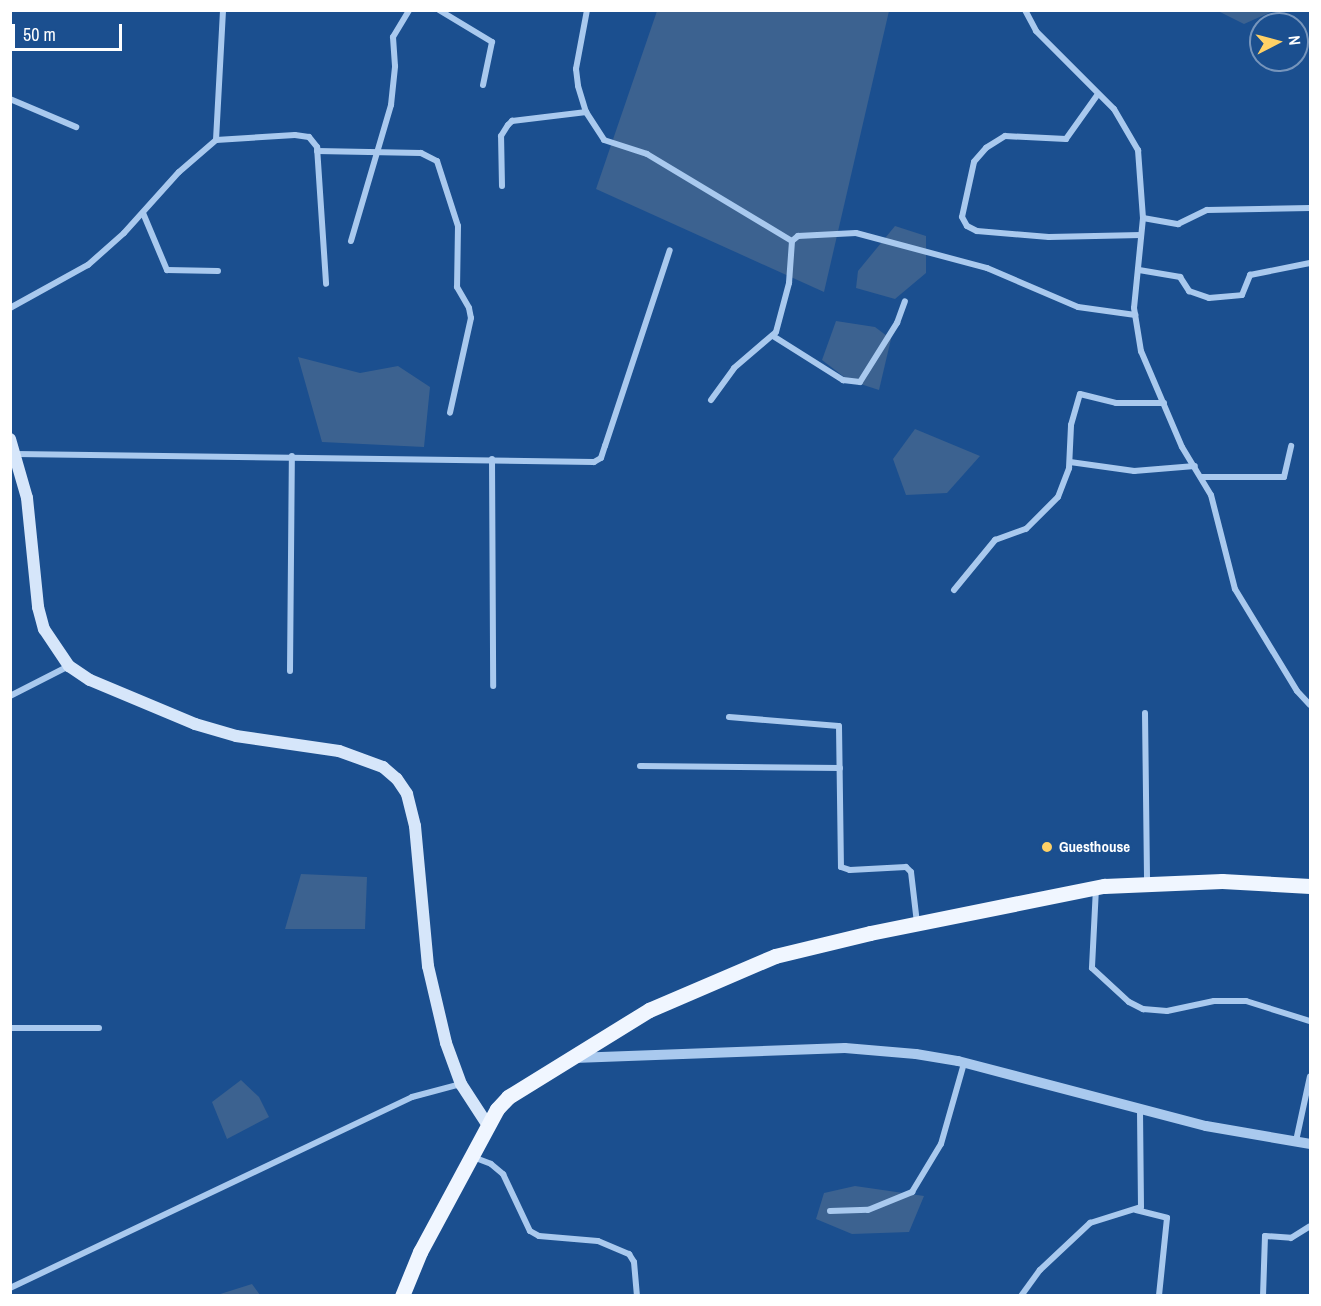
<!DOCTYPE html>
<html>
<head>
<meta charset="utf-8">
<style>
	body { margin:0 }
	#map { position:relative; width:1321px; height:1306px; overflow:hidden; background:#1b4f8f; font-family:"Archivo Narrow",sans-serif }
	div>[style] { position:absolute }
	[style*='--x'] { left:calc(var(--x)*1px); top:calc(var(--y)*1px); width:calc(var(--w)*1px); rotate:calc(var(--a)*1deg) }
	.water>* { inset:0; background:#3c6290 }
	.minor>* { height:6px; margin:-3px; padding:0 3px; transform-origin:3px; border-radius:3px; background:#a9c9ee }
	.tertiary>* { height:10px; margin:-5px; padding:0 5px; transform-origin:5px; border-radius:5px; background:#a9c9ee }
	.secondary>* { height:12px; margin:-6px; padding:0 6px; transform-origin:6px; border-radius:6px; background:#d6e6fa }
	.primary>* { height:15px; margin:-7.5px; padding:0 7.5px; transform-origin:7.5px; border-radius:7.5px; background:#f0f6ff }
	.dots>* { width:16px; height:16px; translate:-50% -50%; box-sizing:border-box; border:3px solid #1b4f8f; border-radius:50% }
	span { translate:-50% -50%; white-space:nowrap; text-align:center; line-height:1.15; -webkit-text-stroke:5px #1b4f8f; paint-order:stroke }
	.poi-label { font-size:15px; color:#fff; font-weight:700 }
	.left { translate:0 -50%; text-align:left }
	.frame { position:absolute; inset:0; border:12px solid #fff; pointer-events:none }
	.north { position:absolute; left:1249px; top:12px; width:60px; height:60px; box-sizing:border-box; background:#1b4f8f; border:2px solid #7695bc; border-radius:50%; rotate:84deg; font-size:16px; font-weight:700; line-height:24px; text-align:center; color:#fff }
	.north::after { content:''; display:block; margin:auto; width:21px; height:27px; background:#ffd166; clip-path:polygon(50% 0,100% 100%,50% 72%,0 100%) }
	.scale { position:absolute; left:12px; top:24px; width:110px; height:27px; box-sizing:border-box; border:3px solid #fff; border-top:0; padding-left:8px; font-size:18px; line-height:21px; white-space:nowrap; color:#fff; -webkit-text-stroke:4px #1b4f8f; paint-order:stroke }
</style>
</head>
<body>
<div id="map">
	<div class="water">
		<i style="clip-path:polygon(657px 11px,889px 11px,824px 292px,596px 189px)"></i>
		<i style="clip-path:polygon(1218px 11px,1273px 11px,1244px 24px)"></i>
		<i style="clip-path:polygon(895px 226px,926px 236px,926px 273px,895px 299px,856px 288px,858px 271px)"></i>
		<i style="clip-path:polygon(836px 321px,875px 327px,891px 339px,879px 390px,848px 380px,822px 360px)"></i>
		<i style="clip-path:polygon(298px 357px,360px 373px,398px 366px,430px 387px,424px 447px,322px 442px)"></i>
		<i style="clip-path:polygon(915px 429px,980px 456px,947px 493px,906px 495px,893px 459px)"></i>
		<i style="clip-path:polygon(301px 874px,367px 877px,365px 929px,285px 929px)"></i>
		<i style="clip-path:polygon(241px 1080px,259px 1097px,269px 1117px,227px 1139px,212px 1102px)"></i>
		<i style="clip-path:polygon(855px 1186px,924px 1196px,909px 1232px,852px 1234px,816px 1219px,824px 1193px)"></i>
		<i style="clip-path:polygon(252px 1284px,260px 1295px,214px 1295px,217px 1295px)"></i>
	</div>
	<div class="minor">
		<i style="--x:439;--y:10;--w:62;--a:31.1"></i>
		<i style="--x:492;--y:42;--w:44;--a:101.8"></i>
		<i style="--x:587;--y:10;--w:60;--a:100.6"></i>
		<i style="--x:576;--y:69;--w:17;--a:83"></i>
		<i style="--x:578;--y:86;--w:27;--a:73"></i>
		<i style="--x:586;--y:112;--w:33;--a:57"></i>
		<i style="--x:604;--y:140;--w:45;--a:18"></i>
		<i style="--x:647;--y:154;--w:169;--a:31"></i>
		<i style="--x:1025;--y:10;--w:24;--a:62"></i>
		<i style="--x:1036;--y:31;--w:110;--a:45"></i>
		<i style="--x:1114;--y:109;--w:48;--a:59.7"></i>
		<i style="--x:1138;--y:150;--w:68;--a:85.8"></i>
		<i style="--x:1143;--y:218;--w:90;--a:95.7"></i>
		<i style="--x:1134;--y:308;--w:44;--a:80.8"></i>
		<i style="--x:1141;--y:351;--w:104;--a:66.9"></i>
		<i style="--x:1182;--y:447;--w:56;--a:58.9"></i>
		<i style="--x:1211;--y:495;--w:97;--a:75.7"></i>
		<i style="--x:1235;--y:589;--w:119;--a:58.7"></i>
		<i style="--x:1297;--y:691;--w:19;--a:47"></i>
		<i style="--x:1098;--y:94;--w:55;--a:125.4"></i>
		<i style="--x:1066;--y:139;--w:61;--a:-177.2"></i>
		<i style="--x:1005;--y:136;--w:22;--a:148"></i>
		<i style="--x:986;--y:148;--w:18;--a:131"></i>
		<i style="--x:974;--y:162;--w:56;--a:102.3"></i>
		<i style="--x:962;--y:217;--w:10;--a:61"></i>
		<i style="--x:967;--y:226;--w:11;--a:27"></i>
		<i style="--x:977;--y:231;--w:72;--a:4.8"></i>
		<i style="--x:1049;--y:237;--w:92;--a:-1.2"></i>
		<i style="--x:10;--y:99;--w:72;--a:23"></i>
		<i style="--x:216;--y:140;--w:130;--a:-86.9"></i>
		<i style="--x:317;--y:151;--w:104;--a:1.1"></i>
		<i style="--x:421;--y:153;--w:18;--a:27"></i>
		<i style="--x:437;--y:161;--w:68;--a:72.1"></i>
		<i style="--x:458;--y:226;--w:61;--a:90.9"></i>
		<i style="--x:457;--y:287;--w:24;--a:60"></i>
		<i style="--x:469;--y:308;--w:10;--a:79"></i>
		<i style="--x:471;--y:318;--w:97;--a:102.5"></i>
		<i style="--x:502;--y:186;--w:50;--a:-91.1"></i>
		<i style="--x:501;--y:136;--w:13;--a:-58"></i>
		<i style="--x:508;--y:125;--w:6;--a:-45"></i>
		<i style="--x:512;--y:121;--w:75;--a:-6.9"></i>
		<i style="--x:143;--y:213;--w:62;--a:67.2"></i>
		<i style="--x:167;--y:270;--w:51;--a:1.1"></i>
		<i style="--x:1143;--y:218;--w:36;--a:10"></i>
		<i style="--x:1178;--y:224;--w:32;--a:-26"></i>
		<i style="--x:1207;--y:210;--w:103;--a:-1.1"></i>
		<i style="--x:351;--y:241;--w:142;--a:-73.6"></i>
		<i style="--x:391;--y:105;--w:39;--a:-84"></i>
		<i style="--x:395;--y:66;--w:29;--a:-94"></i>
		<i style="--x:393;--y:37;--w:31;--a:-59"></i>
		<i style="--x:1139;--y:270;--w:42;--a:9.7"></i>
		<i style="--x:1180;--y:277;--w:17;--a:57"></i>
		<i style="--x:1189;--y:291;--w:21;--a:19"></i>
		<i style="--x:1209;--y:298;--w:33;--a:-5"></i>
		<i style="--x:1242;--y:295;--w:22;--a:-68"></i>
		<i style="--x:1250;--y:275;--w:61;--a:-11.3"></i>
		<i style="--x:10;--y:308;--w:89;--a:-28.9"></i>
		<i style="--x:88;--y:265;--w:48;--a:-41.6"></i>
		<i style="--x:124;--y:233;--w:82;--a:-48"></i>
		<i style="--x:179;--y:172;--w:49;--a:-40.9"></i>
		<i style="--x:216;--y:140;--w:79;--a:-3.6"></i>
		<i style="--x:295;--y:135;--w:14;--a:8"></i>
		<i style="--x:309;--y:137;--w:13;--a:51"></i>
		<i style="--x:317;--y:147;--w:137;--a:86.2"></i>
		<i style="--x:773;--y:336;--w:83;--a:32.2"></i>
		<i style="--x:843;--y:380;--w:17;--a:7"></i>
		<i style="--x:860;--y:382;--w:70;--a:-57.9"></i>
		<i style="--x:897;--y:323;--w:23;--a:-70"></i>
		<i style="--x:711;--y:400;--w:39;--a:-54"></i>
		<i style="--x:734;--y:368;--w:55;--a:-40.6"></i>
		<i style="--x:776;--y:332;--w:51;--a:-75.1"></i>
		<i style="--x:789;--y:283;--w:42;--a:-85.9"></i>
		<i style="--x:792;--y:241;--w:8;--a:-40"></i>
		<i style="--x:798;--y:236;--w:58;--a:-3"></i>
		<i style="--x:856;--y:233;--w:136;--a:15"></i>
		<i style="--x:987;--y:268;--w:99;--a:23.2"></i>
		<i style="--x:1078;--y:307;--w:58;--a:8"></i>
		<i style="--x:16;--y:454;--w:578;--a:0.79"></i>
		<i style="--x:594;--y:462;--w:8;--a:-30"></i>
		<i style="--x:601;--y:458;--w:13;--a:-72"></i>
		<i style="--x:605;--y:446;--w:206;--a:-71.7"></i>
		<i style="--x:492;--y:459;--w:227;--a:89.7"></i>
		<i style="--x:1070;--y:462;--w:65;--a:8"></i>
		<i style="--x:1134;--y:471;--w:61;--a:-4.7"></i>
		<i style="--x:1202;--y:477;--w:82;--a:0"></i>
		<i style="--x:1284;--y:477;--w:32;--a:-77"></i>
		<i style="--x:954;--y:590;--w:65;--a:-50.6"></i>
		<i style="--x:995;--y:540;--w:33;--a:-20"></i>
		<i style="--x:1026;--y:529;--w:45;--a:-45"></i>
		<i style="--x:1058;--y:497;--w:31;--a:-69"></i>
		<i style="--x:1069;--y:468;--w:43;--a:-87.3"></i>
		<i style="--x:1071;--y:425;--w:32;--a:-74"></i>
		<i style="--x:1080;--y:394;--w:37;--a:14"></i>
		<i style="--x:1116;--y:403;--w:48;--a:0"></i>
		<i style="--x:290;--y:671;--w:215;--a:-89.5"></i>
		<i style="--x:10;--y:696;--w:66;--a:-27"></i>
		<i style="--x:1145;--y:713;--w:171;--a:89.3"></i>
		<i style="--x:729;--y:717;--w:110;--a:4.7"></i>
		<i style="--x:839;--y:726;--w:141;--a:89.2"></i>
		<i style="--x:841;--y:867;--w:9;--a:18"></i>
		<i style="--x:850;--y:870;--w:56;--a:-3.1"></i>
		<i style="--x:906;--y:867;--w:7;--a:45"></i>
		<i style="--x:911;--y:872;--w:51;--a:83.3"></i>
		<i style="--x:640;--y:766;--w:200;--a:0.6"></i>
		<i style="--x:1096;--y:888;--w:80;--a:92.9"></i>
		<i style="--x:1092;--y:968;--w:50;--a:42.6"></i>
		<i style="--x:1129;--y:1002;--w:16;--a:27"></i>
		<i style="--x:1143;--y:1009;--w:24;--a:5"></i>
		<i style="--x:1167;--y:1011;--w:48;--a:-12"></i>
		<i style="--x:1214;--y:1001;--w:32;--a:0"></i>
		<i style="--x:1246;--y:1001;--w:67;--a:17.4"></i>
		<i style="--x:10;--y:1028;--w:89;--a:0"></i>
		<i style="--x:1296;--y:1141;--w:66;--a:-77.8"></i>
		<i style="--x:473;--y:1157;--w:19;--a:21"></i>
		<i style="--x:491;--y:1164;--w:16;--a:40"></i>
		<i style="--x:503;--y:1174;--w:63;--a:64.7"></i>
		<i style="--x:530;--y:1231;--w:10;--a:29"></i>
		<i style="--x:539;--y:1236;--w:59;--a:4.8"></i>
		<i style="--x:598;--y:1241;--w:34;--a:23"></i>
		<i style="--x:629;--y:1254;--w:9;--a:58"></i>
		<i style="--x:634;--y:1262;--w:34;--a:85"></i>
		<i style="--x:1136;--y:1210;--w:32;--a:14"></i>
		<i style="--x:1167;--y:1218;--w:78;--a:95.9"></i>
		<i style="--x:830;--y:1211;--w:38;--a:-2"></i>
		<i style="--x:868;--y:1210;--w:48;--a:-22.2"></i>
		<i style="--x:912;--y:1192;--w:56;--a:-58.9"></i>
		<i style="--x:941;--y:1144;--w:84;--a:-74.1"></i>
		<i style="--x:10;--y:1288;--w:445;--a:-25.4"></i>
		<i style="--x:412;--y:1097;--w:51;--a:-14.9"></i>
		<i style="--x:1021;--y:1296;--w:32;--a:-54"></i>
		<i style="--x:1040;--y:1270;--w:69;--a:-43.2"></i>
		<i style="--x:1090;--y:1223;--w:53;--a:-17.4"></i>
		<i style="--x:1141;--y:1207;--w:96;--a:-90.6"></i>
		<i style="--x:1263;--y:1296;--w:60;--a:-88.1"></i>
		<i style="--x:1265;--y:1236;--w:26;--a:4"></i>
		<i style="--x:1291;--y:1238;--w:22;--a:-32"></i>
	</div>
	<div class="tertiary">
		<i style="--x:574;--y:1058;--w:271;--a:-2.1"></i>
		<i style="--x:845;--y:1048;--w:71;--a:4.8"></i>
		<i style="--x:916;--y:1054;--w:43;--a:9.5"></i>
		<i style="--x:958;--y:1061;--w:256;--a:14.7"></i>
		<i style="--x:1206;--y:1126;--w:106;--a:9.8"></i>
	</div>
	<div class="secondary">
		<i style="--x:10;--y:439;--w:61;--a:73.9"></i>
		<i style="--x:27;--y:498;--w:110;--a:84.2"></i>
		<i style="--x:38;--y:607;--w:23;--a:75"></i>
		<i style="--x:44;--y:629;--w:45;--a:56"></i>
		<i style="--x:69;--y:666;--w:25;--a:34"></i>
		<i style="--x:90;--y:680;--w:114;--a:22.7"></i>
		<i style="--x:195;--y:724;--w:43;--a:16.3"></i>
		<i style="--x:236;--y:736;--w:104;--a:8.3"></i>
		<i style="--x:339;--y:751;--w:47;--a:20"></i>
		<i style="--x:383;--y:767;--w:18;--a:41"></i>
		<i style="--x:397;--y:779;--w:18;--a:56"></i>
		<i style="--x:407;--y:794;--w:33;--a:76"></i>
		<i style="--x:415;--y:826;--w:141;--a:84.7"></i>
		<i style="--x:428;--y:966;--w:79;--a:76.8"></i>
		<i style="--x:446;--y:1043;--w:44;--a:69.9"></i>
		<i style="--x:461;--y:1084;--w:48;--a:57"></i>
	</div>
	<div class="primary">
		<i style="--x:402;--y:1296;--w:48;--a:-67.8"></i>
		<i style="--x:420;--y:1252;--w:162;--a:-61.7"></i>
		<i style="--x:497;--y:1109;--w:16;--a:-47"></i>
		<i style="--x:508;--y:1097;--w:166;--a:-31.7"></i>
		<i style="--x:649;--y:1010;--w:137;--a:-23.2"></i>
		<i style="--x:775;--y:956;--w:98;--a:-13.6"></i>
		<i style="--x:870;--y:933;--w:239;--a:-11.4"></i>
		<i style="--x:1104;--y:886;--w:118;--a:-2.4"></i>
		<i style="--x:1222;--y:881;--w:88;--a:3.3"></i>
	</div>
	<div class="dots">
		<i style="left:1047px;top:847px;background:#ffd166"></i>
	</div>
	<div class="poi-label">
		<span class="left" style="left:1059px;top:847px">Guesthouse</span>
	</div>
	<div class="frame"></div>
	<div class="north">N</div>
	<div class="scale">50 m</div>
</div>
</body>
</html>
